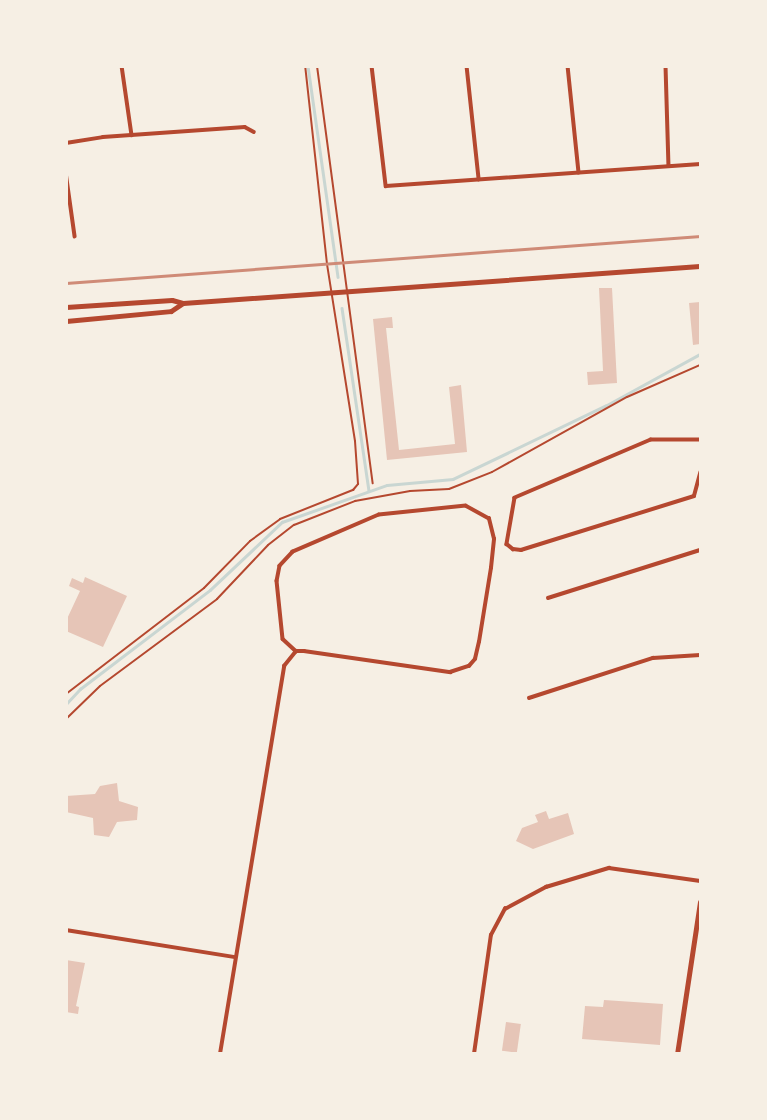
<!DOCTYPE html>
<html>
<head>
<meta charset="utf-8">
<style>
	body { margin:0 }
	#map { position:relative; width:767px; height:1120px; overflow:hidden; background:#f6efe4; font-family:"Work Sans",sans-serif }
	div>[style] { position:absolute }
	[style*='--x'] { left:calc(var(--x)*1px); top:calc(var(--y)*1px); width:calc(var(--w)*1px); rotate:calc(var(--a)*1deg) }
	.stream>* { height:2.5px; margin:-1.25px; padding:0 1.25px; transform-origin:1.25px; border-radius:1.25px; background:#c9d6d2 }
	.building>* { inset:0; background:#e6c5b7; transform-origin:0 0 }
	.path>* { height:2px; margin:-1px; padding:0 1px; transform-origin:1px; border-radius:1px; background:#b5482f }
	.service>* { height:2px; margin:-1px; padding:0 1px; transform-origin:1px; border-radius:1px; background:#b5482f }
	.minor>* { height:3.5px; margin:-1.75px; padding:0 1.75px; transform-origin:1.75px; border-radius:1.75px; background:#b5482f }
	.tertiary>* { height:5px; margin:-2.5px; padding:0 2.5px; transform-origin:2.5px; border-radius:2.5px; background:#b5482f }
	.secondary>* { height:5px; margin:-2.5px; padding:0 2.5px; transform-origin:2.5px; border-radius:2.5px; background:#b5482f }
	.rail>* { height:2.5px; margin:-1.25px; padding:0 1.25px; transform-origin:1.25px; border-radius:1.25px; background:#cf8b77 }
	span { translate:-50% -50%; white-space:nowrap; text-align:center; line-height:1.15; -webkit-text-stroke:5px #f6efe4; paint-order:stroke }
	.frame { position:absolute; inset:0; border:68px solid #f6efe4; pointer-events:none }
</style>
</head>
<body>
<div id="map">
	<div class="stream">
		<i style="--x:308;--y:66;--w:213;--a:81.9"></i>
		<i style="--x:342;--y:308;--w:184;--a:81.6"></i>
		<i style="--x:66;--y:704;--w:21;--a:-47"></i>
		<i style="--x:80;--y:689;--w:163;--a:-37.3"></i>
		<i style="--x:210;--y:590;--w:99;--a:-43.4"></i>
		<i style="--x:282;--y:522;--w:111;--a:-19.4"></i>
		<i style="--x:387;--y:485;--w:66;--a:-5.2"></i>
		<i style="--x:453;--y:479;--w:169;--a:-25.7"></i>
		<i style="--x:605;--y:406;--w:108;--a:-28.7"></i>
	</div>
	<div class="building">
		<i style="clip-path:polygon(599px 288px,612px 288px,617px 383px,588px 385px,587px 372px,603px 371px)"></i>
		<i style="clip-path:polygon(700px 302px,700px 344px,693px 345px,689px 303px)"></i>
		<i style="clip-path:polygon(392px 317px,393px 328px,386px 328px,399px 450px,455px 444px,449px 387px,461px 385px,467px 452px,387px 460px,373px 319px)"></i>
		<i style="clip-path:polygon(85px 577px,127px 596px,103px 647px,66px 631px,66px 621px,80px 591px,69px 586px,72px 578px,83px 583px)"></i>
		<i style="clip-path:polygon(117px 783px,119px 801px,138px 807px,137px 820px,117px 822px,109px 837px,94px 835px,93px 818px,66px 812px,66px 796px,95px 794px,100px 786px)"></i>
		<i style="clip-path:polygon(546px 811px,549px 819px,568px 813px,574px 834px,533px 849px,516px 841px,522px 828px,538px 822px,535px 815px)"></i>
		<i style="clip-path:polygon(66px 960px,85px 963px,76px 1006px,79px 1007px,78px 1014px,66px 1012px)"></i>
		<i style="clip-path:polygon(604px 1000px,663px 1004px,660px 1045px,582px 1039px,585px 1006px,603px 1007px)"></i>
		<i style="left:506px;top:1022px;width:15px;height:29px;rotate:8deg"></i>
	</div>
	<div class="path">
		<i style="--x:66;--y:719;--w:47;--a:-44.1"></i>
		<i style="--x:100;--y:686;--w:146;--a:-36.6"></i>
		<i style="--x:217;--y:599;--w:74;--a:-46.6"></i>
		<i style="--x:268;--y:545;--w:33;--a:-38"></i>
		<i style="--x:294;--y:525;--w:66;--a:-21.5"></i>
		<i style="--x:355;--y:501;--w:56;--a:-10.3"></i>
		<i style="--x:410;--y:491;--w:39;--a:-3"></i>
		<i style="--x:449;--y:489;--w:46;--a:-21.6"></i>
		<i style="--x:492;--y:472;--w:154;--a:-29.1"></i>
		<i style="--x:627;--y:397;--w:80;--a:-23.7"></i>
	</div>
	<div class="service">
		<i style="--x:317;--y:66;--w:421;--a:82.4"></i>
		<i style="--x:66;--y:694;--w:174;--a:-37.5"></i>
		<i style="--x:204;--y:588;--w:66;--a:-45.6"></i>
		<i style="--x:250;--y:541;--w:37;--a:-36"></i>
		<i style="--x:280;--y:519;--w:79;--a:-21.7"></i>
		<i style="--x:353;--y:490;--w:8;--a:-50"></i>
		<i style="--x:358;--y:484;--w:43;--a:-94"></i>
		<i style="--x:355;--y:441;--w:179;--a:-99"></i>
		<i style="--x:327;--y:264;--w:199;--a:-96.3"></i>
	</div>
	<div class="minor">
		<i style="--x:122;--y:66;--w:70;--a:81.8"></i>
		<i style="--x:372;--y:66;--w:121;--a:83.3"></i>
		<i style="--x:386;--y:186;--w:315;--a:-4"></i>
		<i style="--x:467;--y:66;--w:114;--a:83.9"></i>
		<i style="--x:568;--y:66;--w:107;--a:84.1"></i>
		<i style="--x:666;--y:66;--w:100;--a:88.3"></i>
		<i style="--x:66;--y:143;--w:37;--a:-9"></i>
		<i style="--x:103;--y:137;--w:142;--a:-4"></i>
		<i style="--x:245;--y:127;--w:10;--a:29"></i>
		<i style="--x:66;--y:172;--w:65;--a:82"></i>
		<i style="--x:700;--y:440;--w:49;--a:180"></i>
		<i style="--x:651;--y:440;--w:148;--a:156.9"></i>
		<i style="--x:515;--y:498;--w:47;--a:99.9"></i>
		<i style="--x:507;--y:544;--w:8;--a:40"></i>
		<i style="--x:513;--y:549;--w:8;--a:7"></i>
		<i style="--x:521;--y:550;--w:181;--a:-17.3"></i>
		<i style="--x:694;--y:496;--w:24;--a:-75"></i>
		<i style="--x:548;--y:598;--w:159;--a:-17.5"></i>
		<i style="--x:529;--y:698;--w:130;--a:-17.9"></i>
		<i style="--x:653;--y:658;--w:47;--a:-3.7"></i>
		<i style="--x:66;--y:930;--w:171;--a:9.1"></i>
		<i style="--x:220;--y:1054;--w:393;--a:-80.6"></i>
		<i style="--x:284;--y:666;--w:19;--a:-51"></i>
		<i style="--x:296;--y:651;--w:8;--a:0"></i>
		<i style="--x:304;--y:651;--w:148;--a:8.2"></i>
		<i style="--x:450;--y:672;--w:20;--a:-18"></i>
		<i style="--x:469;--y:666;--w:9;--a:-49"></i>
		<i style="--x:475;--y:659;--w:17;--a:-77"></i>
		<i style="--x:479;--y:642;--w:75;--a:-80.8"></i>
		<i style="--x:491;--y:568;--w:29;--a:-84"></i>
		<i style="--x:494;--y:539;--w:21;--a:-104"></i>
		<i style="--x:489;--y:519;--w:26;--a:-151"></i>
		<i style="--x:466;--y:506;--w:87;--a:174.1"></i>
		<i style="--x:379;--y:515;--w:94;--a:156.7"></i>
		<i style="--x:293;--y:552;--w:19;--a:133"></i>
		<i style="--x:280;--y:566;--w:15;--a:101"></i>
		<i style="--x:277;--y:581;--w:58;--a:84.1"></i>
		<i style="--x:283;--y:639;--w:18;--a:43"></i>
		<i style="--x:474;--y:1054;--w:120;--a:-81.9"></i>
		<i style="--x:491;--y:935;--w:30;--a:-62"></i>
		<i style="--x:505;--y:909;--w:47;--a:-28.2"></i>
		<i style="--x:546;--y:887;--w:66;--a:-16.8"></i>
		<i style="--x:609;--y:868;--w:92;--a:8.1"></i>
	</div>
	<div class="tertiary">
		<i style="--x:677;--y:1054;--w:154;--a:-81.4"></i>
	</div>
	<div class="secondary">
		<i style="--x:66;--y:307;--w:106;--a:-3.8"></i>
		<i style="--x:172;--y:300;--w:11;--a:15"></i>
		<i style="--x:183;--y:303;--w:518;--a:-4.09"></i>
		<i style="--x:66;--y:321;--w:105;--a:-5.4"></i>
		<i style="--x:171;--y:311;--w:14;--a:-34"></i>
	</div>
	<div class="rail">
		<i style="--x:66;--y:283;--w:636;--a:-4.24"></i>
	</div>
	<div class="frame"></div>
</div>
</body>
</html>
